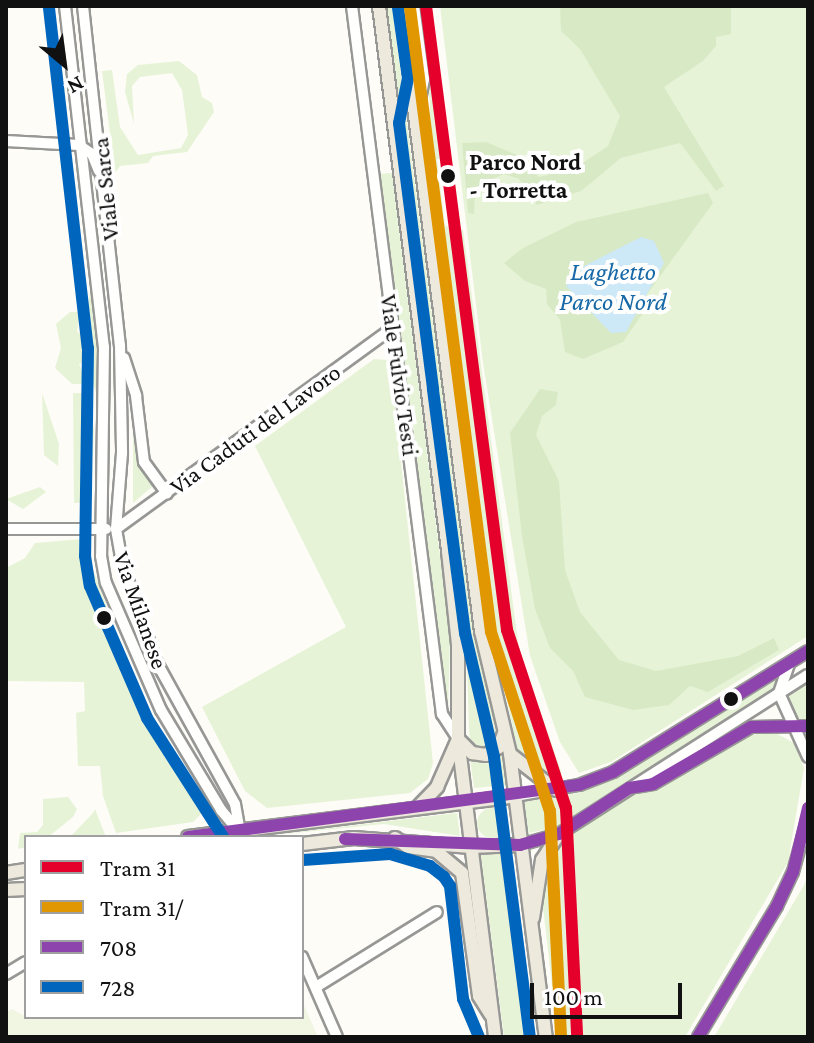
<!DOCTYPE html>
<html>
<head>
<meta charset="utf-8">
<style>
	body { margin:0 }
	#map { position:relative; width:814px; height:1043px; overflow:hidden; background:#fdfcf7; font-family:"Crimson Pro",serif }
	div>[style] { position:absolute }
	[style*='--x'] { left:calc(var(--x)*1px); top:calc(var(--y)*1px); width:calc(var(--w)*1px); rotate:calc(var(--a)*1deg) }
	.green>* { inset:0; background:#e7f3d7 }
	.round { border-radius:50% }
	.forest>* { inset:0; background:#d8eac5 }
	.pitch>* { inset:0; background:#f0f6e1 }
	.water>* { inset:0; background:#cde8f7 }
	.roads { filter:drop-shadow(2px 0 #979795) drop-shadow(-2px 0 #979795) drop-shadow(0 2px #979795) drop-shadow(0 -2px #979795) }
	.minor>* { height:10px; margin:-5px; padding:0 5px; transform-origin:5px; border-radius:5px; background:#fffffe }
	.major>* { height:12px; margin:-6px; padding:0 6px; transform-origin:6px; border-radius:6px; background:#ede9dc }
	.bus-1>* { height:12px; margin:-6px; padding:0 6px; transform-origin:6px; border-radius:6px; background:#8e44ad }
	.bus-2>* { height:12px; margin:-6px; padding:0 6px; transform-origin:6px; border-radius:6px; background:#0065bd }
	.tram-1>* { height:12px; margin:-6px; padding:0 6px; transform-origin:6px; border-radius:6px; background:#e4002b }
	.tram-2>* { height:12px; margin:-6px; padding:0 6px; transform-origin:6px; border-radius:6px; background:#e09702 }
	.dots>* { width:22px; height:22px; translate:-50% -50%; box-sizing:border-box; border:4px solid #fff; border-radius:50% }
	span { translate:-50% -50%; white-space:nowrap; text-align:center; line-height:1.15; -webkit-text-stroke:8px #fff; paint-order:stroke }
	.stop-label { font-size:24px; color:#111; font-weight:700 }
	.left { translate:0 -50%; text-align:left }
	.street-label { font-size:24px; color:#111 }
	.water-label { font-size:26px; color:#1768a6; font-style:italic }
	.frame { position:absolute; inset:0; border:8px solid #111; pointer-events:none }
	.legend { position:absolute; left:24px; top:835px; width:280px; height:184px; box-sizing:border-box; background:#fff; border:2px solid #a0a0a0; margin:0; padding:10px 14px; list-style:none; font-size:24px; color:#111 }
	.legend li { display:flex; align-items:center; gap:16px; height:40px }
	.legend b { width:40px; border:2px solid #a0a0a0 }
	.north { position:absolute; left:24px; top:24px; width:80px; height:80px; -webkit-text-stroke:6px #fff; paint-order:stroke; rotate:151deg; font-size:22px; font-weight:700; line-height:32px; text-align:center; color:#111 }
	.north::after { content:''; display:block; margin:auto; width:28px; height:36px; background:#111; clip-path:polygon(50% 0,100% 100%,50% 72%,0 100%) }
	.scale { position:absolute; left:530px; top:983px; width:152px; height:36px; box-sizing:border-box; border:4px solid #111; border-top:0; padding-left:10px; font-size:24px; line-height:28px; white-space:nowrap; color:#111; -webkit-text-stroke:6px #fff; paint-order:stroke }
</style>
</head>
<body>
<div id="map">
	<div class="green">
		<i style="clip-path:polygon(385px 6px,392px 6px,469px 599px,496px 732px,492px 745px,485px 749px,471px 743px,469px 732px,466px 629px)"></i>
		<i style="clip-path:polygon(417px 6px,429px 6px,447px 158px,437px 159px,445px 226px,463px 230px,519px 649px,562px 774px,546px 775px,519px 757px,488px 612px,428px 156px,430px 103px)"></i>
		<i style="clip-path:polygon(440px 6px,808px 6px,808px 636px,611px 762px,579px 773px,560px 742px,530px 656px,483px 363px)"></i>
		<i style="clip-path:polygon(179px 61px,197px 75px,202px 97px,212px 103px,214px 112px,187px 152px,153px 156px,148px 163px,120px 166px,115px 173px,102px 71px,112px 70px,120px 127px,138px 155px,181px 148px,188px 135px,182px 90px,172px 73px,140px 77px,132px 86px,134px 124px,125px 92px,127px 74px,138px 65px)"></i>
		<i style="clip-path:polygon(392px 173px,450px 635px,448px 719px,379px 174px)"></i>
		<i style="clip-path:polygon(91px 287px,98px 345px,100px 406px,86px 360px,79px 364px,87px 384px,72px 384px,55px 368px,61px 348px,56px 324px,70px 312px,80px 312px,77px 332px,83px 334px)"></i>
		<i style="clip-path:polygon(374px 359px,387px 360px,391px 368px,433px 763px,428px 779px,410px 793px,267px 808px,245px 791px,202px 707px,346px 627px,255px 446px)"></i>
		<i style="clip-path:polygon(42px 393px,59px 444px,58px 466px,44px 455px)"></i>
		<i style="clip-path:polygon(73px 393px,88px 393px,94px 430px,91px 502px,74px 503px)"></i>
		<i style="clip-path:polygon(133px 413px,142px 463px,153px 486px,133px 503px)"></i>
		<i style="clip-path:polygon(40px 487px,46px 492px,23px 509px,6px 499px)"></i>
		<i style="clip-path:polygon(82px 539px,138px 693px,201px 803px,203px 812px,193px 822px,116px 833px,103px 796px,100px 766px,78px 766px,76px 713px,85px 711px,84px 682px,6px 681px,6px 568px,25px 558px,35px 543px)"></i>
		<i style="clip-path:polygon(779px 678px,777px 688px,559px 826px,529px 833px,524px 802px,579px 793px,615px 778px)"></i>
		<i style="clip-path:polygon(808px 682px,808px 722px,794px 716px,785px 696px)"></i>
		<i style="clip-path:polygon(770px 730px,794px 743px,804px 768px,788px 862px,685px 1037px,558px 1037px,540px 881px,543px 864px,559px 841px,635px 794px,678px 778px,743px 738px)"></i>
		<i style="clip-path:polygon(503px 753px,508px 785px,474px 788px,470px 758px,489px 764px)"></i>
		<i style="clip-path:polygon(68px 797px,77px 809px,73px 817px,48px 837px,26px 837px,26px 847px,18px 849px,20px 833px,37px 832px,43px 825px,43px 799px)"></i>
		<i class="round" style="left:477px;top:808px;width:30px;height:30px"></i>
		<i style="clip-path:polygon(95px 809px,106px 837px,70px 837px,93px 813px)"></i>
		<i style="clip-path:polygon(457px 813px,460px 836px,384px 824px,264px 836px)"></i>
		<i style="clip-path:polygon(511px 852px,524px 950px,535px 1037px,504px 1037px,481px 855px)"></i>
		<i style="clip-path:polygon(808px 875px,808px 1037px,714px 1037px,804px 885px)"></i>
	</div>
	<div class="forest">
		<i style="clip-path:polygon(560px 6px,731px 6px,731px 34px,716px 37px,716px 46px,703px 61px,664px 87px,724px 186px,716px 191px,680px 143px,621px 158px,581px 191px,537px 205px,519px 179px,504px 174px,485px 182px,475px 194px,474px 214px,468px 213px,462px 143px,486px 142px,517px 155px,539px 177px,575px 168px,608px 146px,620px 116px,580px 49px,561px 31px)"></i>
		<i style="clip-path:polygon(708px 193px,713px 203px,643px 300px,645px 310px,623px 342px,583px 359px,565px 352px,560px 320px,547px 304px,546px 289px,525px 281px,504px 263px,523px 248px,576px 222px)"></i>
		<i style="clip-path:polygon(540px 389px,558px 392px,556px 405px,542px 416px,536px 435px,559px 481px,565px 570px,580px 612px,619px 660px,656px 671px,738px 656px,774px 638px,779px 650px,708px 692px,690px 686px,669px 705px,633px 710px,585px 697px,573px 671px,550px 648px,535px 609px,522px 536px,510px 433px)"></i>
	</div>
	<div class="pitch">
		<i style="clip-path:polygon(302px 1001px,318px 1037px,6px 1037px,6px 1012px,12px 1009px,26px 1017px,302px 1017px)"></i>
	</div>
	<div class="water">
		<i style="clip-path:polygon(641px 237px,654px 241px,664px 263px,626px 332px,611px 333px,566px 286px,582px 267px)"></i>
	</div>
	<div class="roads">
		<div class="minor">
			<i style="--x:65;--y:6;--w:343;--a:83.5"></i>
			<i style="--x:104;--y:347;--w:209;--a:90.8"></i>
			<i style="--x:101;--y:556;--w:27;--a:80"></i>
			<i style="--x:106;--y:583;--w:138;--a:66.6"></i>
			<i style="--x:161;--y:710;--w:117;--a:59"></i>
			<i style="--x:221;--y:810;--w:35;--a:50"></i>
			<i style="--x:83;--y:6;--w:341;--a:83.8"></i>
			<i style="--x:120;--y:345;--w:108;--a:88.9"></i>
			<i style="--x:122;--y:453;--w:76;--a:94.5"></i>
			<i style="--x:116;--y:529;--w:35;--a:80"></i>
			<i style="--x:122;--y:563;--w:104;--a:70.9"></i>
			<i style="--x:156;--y:661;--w:163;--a:61.1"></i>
			<i style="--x:235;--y:804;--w:23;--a:80"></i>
			<i style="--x:352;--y:6;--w:714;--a:82.76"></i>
			<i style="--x:442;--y:714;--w:30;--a:57"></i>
			<i style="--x:414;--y:6;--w:74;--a:82.2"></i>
			<i style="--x:424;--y:79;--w:37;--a:101"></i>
			<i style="--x:6;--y:141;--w:73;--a:3.1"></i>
			<i style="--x:79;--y:145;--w:16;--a:35"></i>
			<i style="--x:92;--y:154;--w:18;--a:68"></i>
			<i style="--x:124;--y:358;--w:40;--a:72"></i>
			<i style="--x:136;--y:396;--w:66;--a:83.1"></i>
			<i style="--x:144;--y:462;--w:39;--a:54"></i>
			<i style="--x:6;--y:529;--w:100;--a:0"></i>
			<i style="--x:116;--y:529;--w:342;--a:-36"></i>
			<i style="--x:789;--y:664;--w:31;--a:109"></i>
			<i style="--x:779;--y:693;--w:70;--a:65.6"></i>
			<i style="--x:635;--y:787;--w:18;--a:-9"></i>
			<i style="--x:653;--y:784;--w:113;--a:-30.2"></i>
			<i style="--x:751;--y:727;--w:57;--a:-1"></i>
			<i style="--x:515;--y:796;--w:65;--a:-9.8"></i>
			<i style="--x:579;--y:785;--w:36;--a:-21"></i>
			<i style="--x:613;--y:772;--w:229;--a:-31.8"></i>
			<i style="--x:520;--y:845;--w:41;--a:-15.8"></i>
			<i style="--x:559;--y:834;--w:295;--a:-32.6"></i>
			<i style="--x:302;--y:957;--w:87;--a:66.4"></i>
			<i style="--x:6;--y:974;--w:23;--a:-31"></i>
			<i style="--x:316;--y:987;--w:142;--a:-31.8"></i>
			<i style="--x:698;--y:1037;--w:153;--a:-58.9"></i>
			<i style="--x:777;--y:906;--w:38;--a:-65"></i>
			<i style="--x:793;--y:872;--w:57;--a:-74.7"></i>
		</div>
		<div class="major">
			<i style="--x:379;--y:6;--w:549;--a:82.78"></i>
			<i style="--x:448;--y:551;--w:95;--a:83.9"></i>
			<i style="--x:458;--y:645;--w:94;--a:90"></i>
			<i style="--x:458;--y:739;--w:300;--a:82.9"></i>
			<i style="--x:401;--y:6;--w:630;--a:82.71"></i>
			<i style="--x:481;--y:631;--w:126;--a:76.7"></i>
			<i style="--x:510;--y:754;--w:285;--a:82.8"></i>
			<i style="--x:458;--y:739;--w:20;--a:45"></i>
			<i style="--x:472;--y:753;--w:14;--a:8"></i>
			<i style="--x:486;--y:755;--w:15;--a:-32"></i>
			<i style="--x:499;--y:747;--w:15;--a:-70"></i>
			<i style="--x:510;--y:754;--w:58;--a:38"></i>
			<i style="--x:418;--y:807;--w:28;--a:-46"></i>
			<i style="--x:437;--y:787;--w:52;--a:-66.4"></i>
			<i style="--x:188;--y:837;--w:330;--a:-7.1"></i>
			<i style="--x:395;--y:838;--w:16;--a:35"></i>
			<i style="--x:408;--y:847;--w:28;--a:8"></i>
			<i style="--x:436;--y:851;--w:34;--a:40"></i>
			<i style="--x:462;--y:873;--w:124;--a:82.1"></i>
			<i style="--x:479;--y:996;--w:22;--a:58"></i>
			<i style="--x:302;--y:844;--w:52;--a:-6.6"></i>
			<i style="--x:354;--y:838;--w:117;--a:4.4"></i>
			<i style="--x:471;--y:847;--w:49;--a:-2.3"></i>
			<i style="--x:6;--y:873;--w:20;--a:-9"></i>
			<i style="--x:6;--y:890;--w:20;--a:-3"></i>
			<i style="--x:533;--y:918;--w:59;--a:-81.2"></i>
			<i style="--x:542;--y:860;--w:31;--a:-57"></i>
		</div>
	</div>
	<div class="bus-1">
		<i style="--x:188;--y:837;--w:394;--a:-7.6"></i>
		<i style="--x:579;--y:785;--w:36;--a:-21"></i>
		<i style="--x:613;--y:772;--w:229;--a:-31.8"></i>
		<i style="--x:345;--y:839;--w:175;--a:2"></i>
		<i style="--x:520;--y:845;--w:41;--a:-15.8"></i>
		<i style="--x:559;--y:834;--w:84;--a:-33.3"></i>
		<i style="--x:629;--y:788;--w:24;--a:-9"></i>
		<i style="--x:653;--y:784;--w:113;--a:-30.2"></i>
		<i style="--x:751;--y:727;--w:57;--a:-1"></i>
		<i style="--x:698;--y:1037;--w:153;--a:-58.9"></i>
		<i style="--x:777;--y:906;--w:38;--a:-65"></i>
		<i style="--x:793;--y:872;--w:66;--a:-76.8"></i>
	</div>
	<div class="bus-2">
		<i style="--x:49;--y:8;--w:342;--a:83.5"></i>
		<i style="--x:88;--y:348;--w:208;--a:90.8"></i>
		<i style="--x:85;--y:556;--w:30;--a:81"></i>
		<i style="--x:90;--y:586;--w:144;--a:66.6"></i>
		<i style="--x:147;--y:718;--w:141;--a:57.4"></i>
		<i style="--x:398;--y:8;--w:71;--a:81.9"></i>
		<i style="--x:408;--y:78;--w:46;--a:101.3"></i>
		<i style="--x:399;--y:123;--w:269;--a:82.7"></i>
		<i style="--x:433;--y:390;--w:245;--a:82.5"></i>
		<i style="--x:465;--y:633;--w:127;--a:76.8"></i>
		<i style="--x:494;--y:757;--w:282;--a:82.7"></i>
		<i style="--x:303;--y:860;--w:87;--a:-3.9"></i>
		<i style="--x:390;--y:854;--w:42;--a:16.7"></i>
		<i style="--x:430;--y:866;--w:18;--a:38"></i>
		<i style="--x:444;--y:877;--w:11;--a:56"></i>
		<i style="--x:450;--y:886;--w:114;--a:83.4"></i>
		<i style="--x:463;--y:999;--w:41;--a:67.2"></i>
	</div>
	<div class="tram-1">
		<i style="--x:426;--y:6;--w:629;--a:82.6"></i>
		<i style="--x:507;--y:630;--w:188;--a:71.7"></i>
		<i style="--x:566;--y:808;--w:229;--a:87.2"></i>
	</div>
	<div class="tram-2">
		<i style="--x:410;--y:8;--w:629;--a:82.6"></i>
		<i style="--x:491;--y:632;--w:188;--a:71.8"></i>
		<i style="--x:550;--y:811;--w:226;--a:87.2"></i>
	</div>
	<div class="dots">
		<i style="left:448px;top:176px;background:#111"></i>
		<i style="left:104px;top:618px;background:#111"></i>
		<i style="left:731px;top:699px;background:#111"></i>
	</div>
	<div class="stop-label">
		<span class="left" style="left:469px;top:176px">Parco Nord<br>- Torretta</span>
	</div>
	<div class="street-label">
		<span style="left:105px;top:189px;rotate:-96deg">Viale Sarca</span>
		<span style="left:400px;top:375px;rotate:82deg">Viale Fulvio Testi</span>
		<span style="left:255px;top:429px;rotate:-36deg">Via Caduti del Lavoro</span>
		<span style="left:141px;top:610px;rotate:71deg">Via Milanese</span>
	</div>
	<div class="water-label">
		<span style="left:613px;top:287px">Laghetto<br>Parco Nord</span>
	</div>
	<div class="frame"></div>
	<ul class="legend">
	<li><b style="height:10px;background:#e4002b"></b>Tram 31</li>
	<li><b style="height:10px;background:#e09702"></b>Tram 31/</li>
	<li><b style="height:10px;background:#8e44ad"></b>708</li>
	<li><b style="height:10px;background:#0065bd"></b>728</li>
	</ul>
	<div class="north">N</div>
	<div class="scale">100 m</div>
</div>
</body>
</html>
